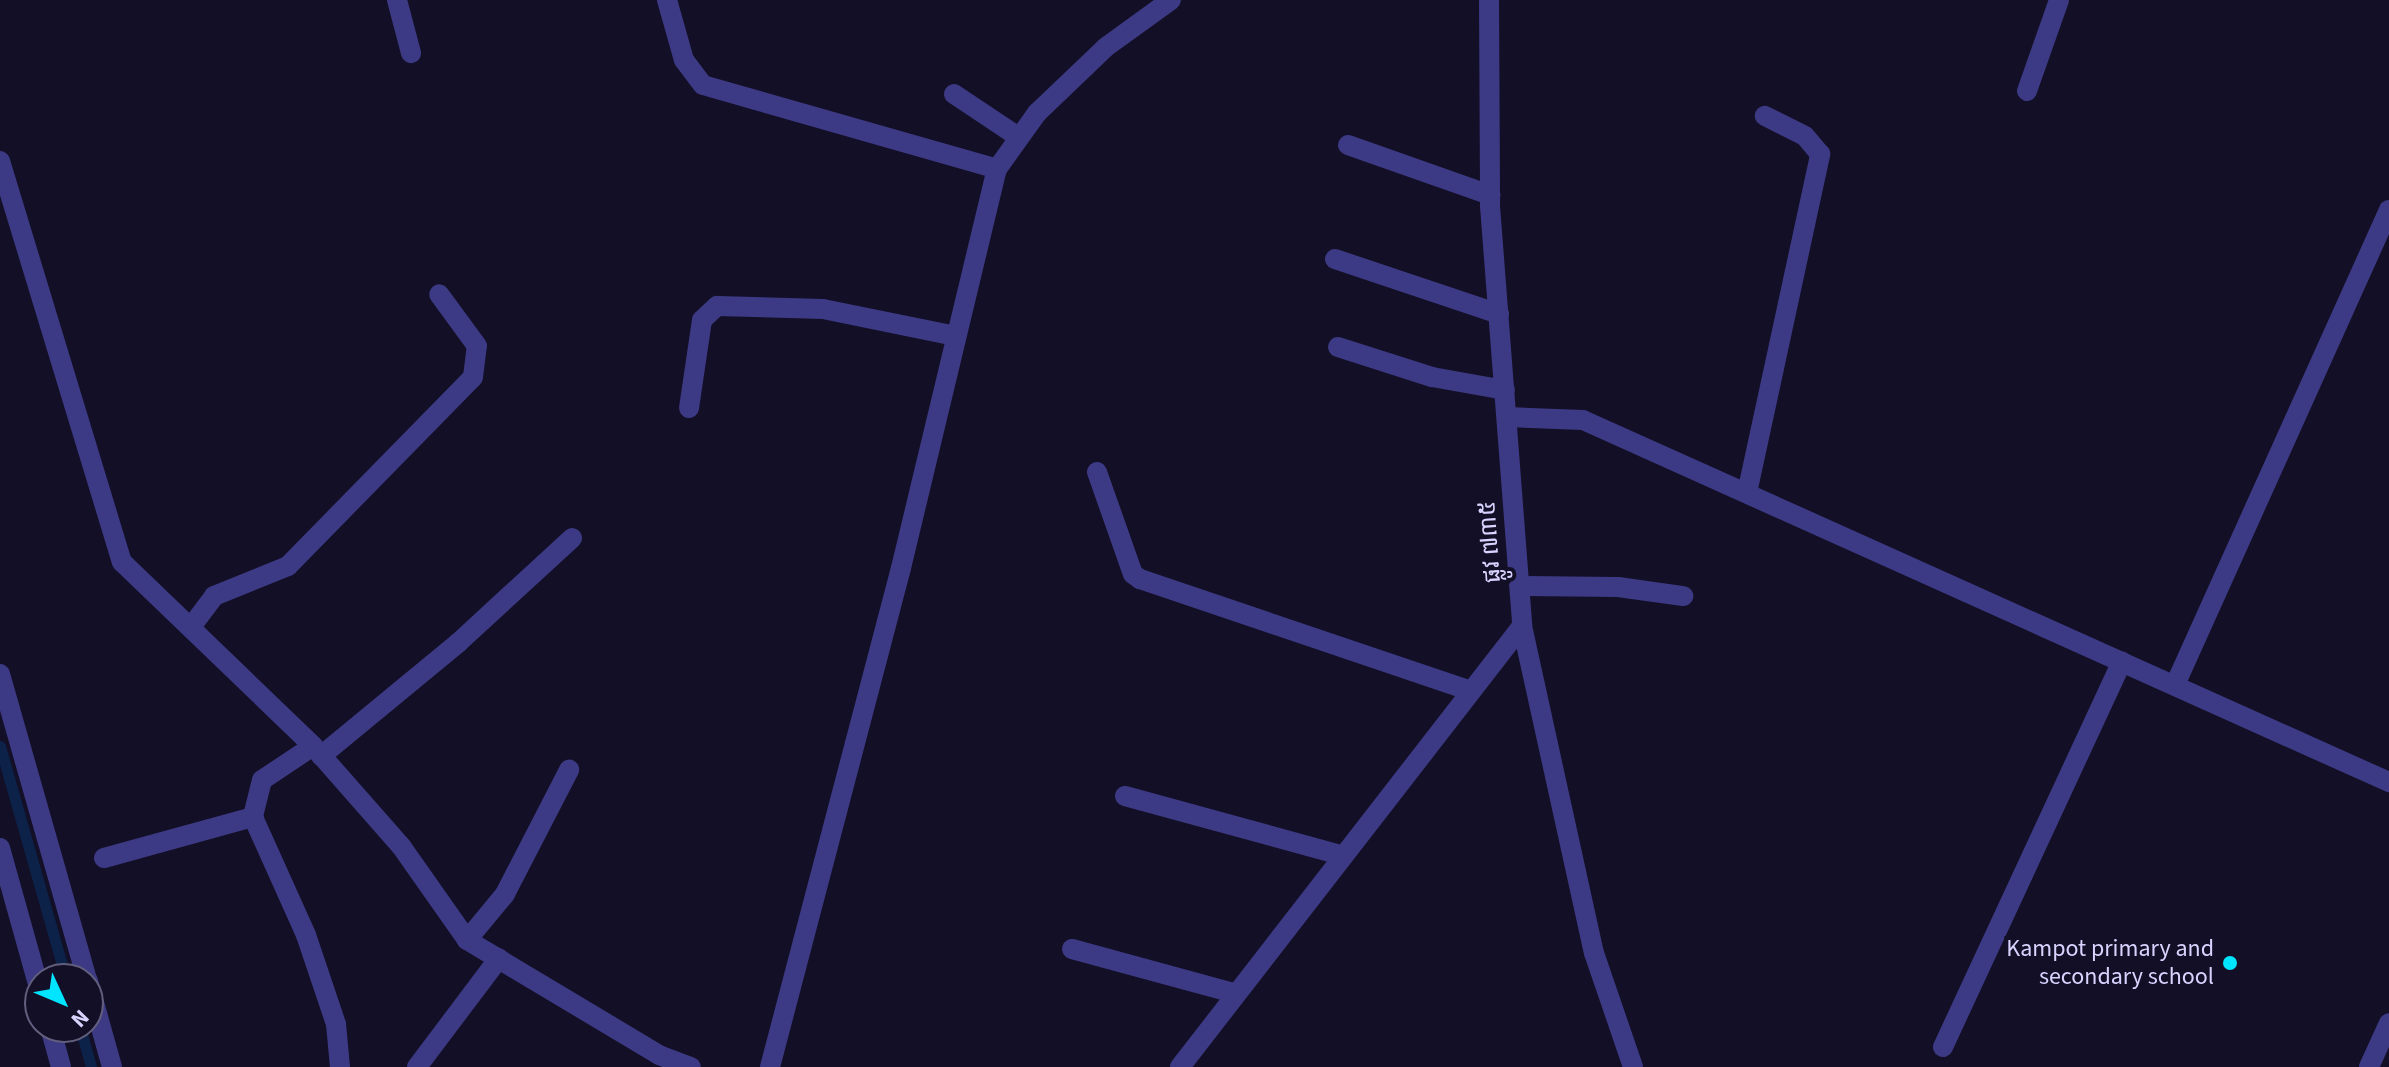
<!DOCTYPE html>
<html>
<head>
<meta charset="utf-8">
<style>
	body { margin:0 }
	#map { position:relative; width:2389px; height:1067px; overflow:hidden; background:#130f26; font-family:"Source Sans 3","Noto Sans Khmer",sans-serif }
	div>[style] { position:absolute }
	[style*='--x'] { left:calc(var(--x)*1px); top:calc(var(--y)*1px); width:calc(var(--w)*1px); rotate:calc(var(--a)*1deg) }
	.stream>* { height:11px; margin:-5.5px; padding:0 5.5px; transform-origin:5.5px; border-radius:5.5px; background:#0c2248 }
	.minor>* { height:20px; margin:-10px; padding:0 10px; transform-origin:10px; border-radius:10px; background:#3d3a85 }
	.dots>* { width:22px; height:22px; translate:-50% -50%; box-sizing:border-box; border:4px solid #130f26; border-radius:50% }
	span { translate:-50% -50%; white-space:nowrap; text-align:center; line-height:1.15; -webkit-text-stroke:8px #130f26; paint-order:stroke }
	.street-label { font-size:24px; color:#d9d4ff }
	.poi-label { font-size:24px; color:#d9d4ff }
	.right { translate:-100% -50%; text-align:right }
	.north { position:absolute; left:24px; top:963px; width:80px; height:80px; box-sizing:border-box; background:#130f26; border:2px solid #625e7d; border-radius:50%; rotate:134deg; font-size:22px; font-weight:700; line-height:32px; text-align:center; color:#d9d4ff }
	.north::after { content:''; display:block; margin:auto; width:28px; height:36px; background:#00e5ff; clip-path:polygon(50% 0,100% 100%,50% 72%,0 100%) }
</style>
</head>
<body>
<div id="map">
	<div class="stream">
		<i style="--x:0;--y:746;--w:242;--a:74.2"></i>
		<i style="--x:80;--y:1027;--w:41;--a:74.6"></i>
	</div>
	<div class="minor">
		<i style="--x:397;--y:0;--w:55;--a:75.2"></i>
		<i style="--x:667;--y:0;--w:62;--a:74.2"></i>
		<i style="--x:684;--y:60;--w:31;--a:53"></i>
		<i style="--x:703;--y:85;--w:306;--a:15.9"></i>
		<i style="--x:1489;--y:0;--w:206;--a:89.7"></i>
		<i style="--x:1490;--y:206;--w:421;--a:85.6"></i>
		<i style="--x:1522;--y:626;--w:335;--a:77.6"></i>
		<i style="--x:1594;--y:953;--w:120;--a:71.1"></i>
		<i style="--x:2027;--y:91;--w:96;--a:-70.6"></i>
		<i style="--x:954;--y:94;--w:76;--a:33.7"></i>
		<i style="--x:1348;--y:145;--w:151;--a:19.4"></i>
		<i style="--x:0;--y:161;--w:419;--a:73.1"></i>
		<i style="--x:122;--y:562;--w:265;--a:43.9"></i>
		<i style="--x:313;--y:746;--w:133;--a:48.7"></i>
		<i style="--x:401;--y:846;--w:115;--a:54.9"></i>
		<i style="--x:467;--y:940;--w:224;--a:30.9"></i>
		<i style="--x:659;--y:1055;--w:34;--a:21"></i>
		<i style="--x:1335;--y:259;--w:173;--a:18.5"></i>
		<i style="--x:1338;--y:347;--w:99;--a:17.7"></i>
		<i style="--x:1432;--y:377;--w:74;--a:10.1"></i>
		<i style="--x:689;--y:408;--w:89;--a:-81.6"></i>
		<i style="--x:702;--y:320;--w:21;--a:-43"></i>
		<i style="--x:717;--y:306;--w:106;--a:1.6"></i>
		<i style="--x:823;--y:309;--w:136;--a:11.5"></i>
		<i style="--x:1507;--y:417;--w:76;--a:2.3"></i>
		<i style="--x:1583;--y:420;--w:884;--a:24.19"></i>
		<i style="--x:1097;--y:472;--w:108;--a:70.6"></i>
		<i style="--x:1133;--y:574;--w:9;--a:36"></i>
		<i style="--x:1140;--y:579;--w:348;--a:18.7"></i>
		<i style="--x:1747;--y:493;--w:347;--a:-77.8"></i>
		<i style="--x:1820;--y:154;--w:23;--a:-130"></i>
		<i style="--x:1805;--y:136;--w:45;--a:-153.4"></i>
		<i style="--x:1520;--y:586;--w:98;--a:0.6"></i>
		<i style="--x:1618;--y:587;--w:66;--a:7.9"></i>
		<i style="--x:191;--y:627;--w:39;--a:-53"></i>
		<i style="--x:214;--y:596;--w:80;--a:-22.1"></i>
		<i style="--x:288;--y:566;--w:264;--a:-45.6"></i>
		<i style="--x:473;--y:377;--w:31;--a:-83"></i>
		<i style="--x:477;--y:346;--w:64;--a:-126.2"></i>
		<i style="--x:0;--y:674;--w:317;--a:74.1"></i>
		<i style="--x:2175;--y:685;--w:521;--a:-65.75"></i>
		<i style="--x:313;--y:746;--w:61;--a:146.3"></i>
		<i style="--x:262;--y:780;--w:38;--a:104"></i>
		<i style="--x:253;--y:817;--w:129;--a:65.8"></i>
		<i style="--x:306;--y:935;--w:94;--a:71.4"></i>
		<i style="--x:336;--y:1024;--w:43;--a:84.7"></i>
		<i style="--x:321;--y:756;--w:178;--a:-39.5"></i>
		<i style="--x:458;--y:643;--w:155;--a:-42.6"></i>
		<i style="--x:1125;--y:796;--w:224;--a:15.3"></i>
		<i style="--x:0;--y:848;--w:148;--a:74.4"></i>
		<i style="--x:104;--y:858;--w:155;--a:-15.4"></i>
		<i style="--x:467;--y:940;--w:60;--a:-50.4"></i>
		<i style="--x:505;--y:894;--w:140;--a:-62.7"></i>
		<i style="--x:1072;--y:949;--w:168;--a:15.2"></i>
		<i style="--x:88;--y:981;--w:89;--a:74.4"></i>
		<i style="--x:50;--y:1027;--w:41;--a:74.6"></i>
		<i style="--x:1943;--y:1047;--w:425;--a:-65.1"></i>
		<i style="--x:417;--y:1067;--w:136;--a:-53"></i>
		<i style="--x:770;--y:1067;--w:516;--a:-75.29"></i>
		<i style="--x:901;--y:568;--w:410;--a:-76.5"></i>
		<i style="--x:997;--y:169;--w:69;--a:-54.5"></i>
		<i style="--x:1037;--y:113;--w:95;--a:-43.7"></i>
		<i style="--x:1106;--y:47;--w:80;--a:-35.9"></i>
		<i style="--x:1180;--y:1067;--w:558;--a:-52.21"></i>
		<i style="--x:2369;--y:1067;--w:48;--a:-65.6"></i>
	</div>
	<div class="dots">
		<i style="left:2230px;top:963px;background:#00e5ff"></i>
	</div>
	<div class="street-label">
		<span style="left:1490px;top:542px;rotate:-94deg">ផ្លូវ ៧៣៥</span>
	</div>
	<div class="poi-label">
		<span class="right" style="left:2214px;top:963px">Kampot primary and<br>secondary school</span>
	</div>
	<div class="north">N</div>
</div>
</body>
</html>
